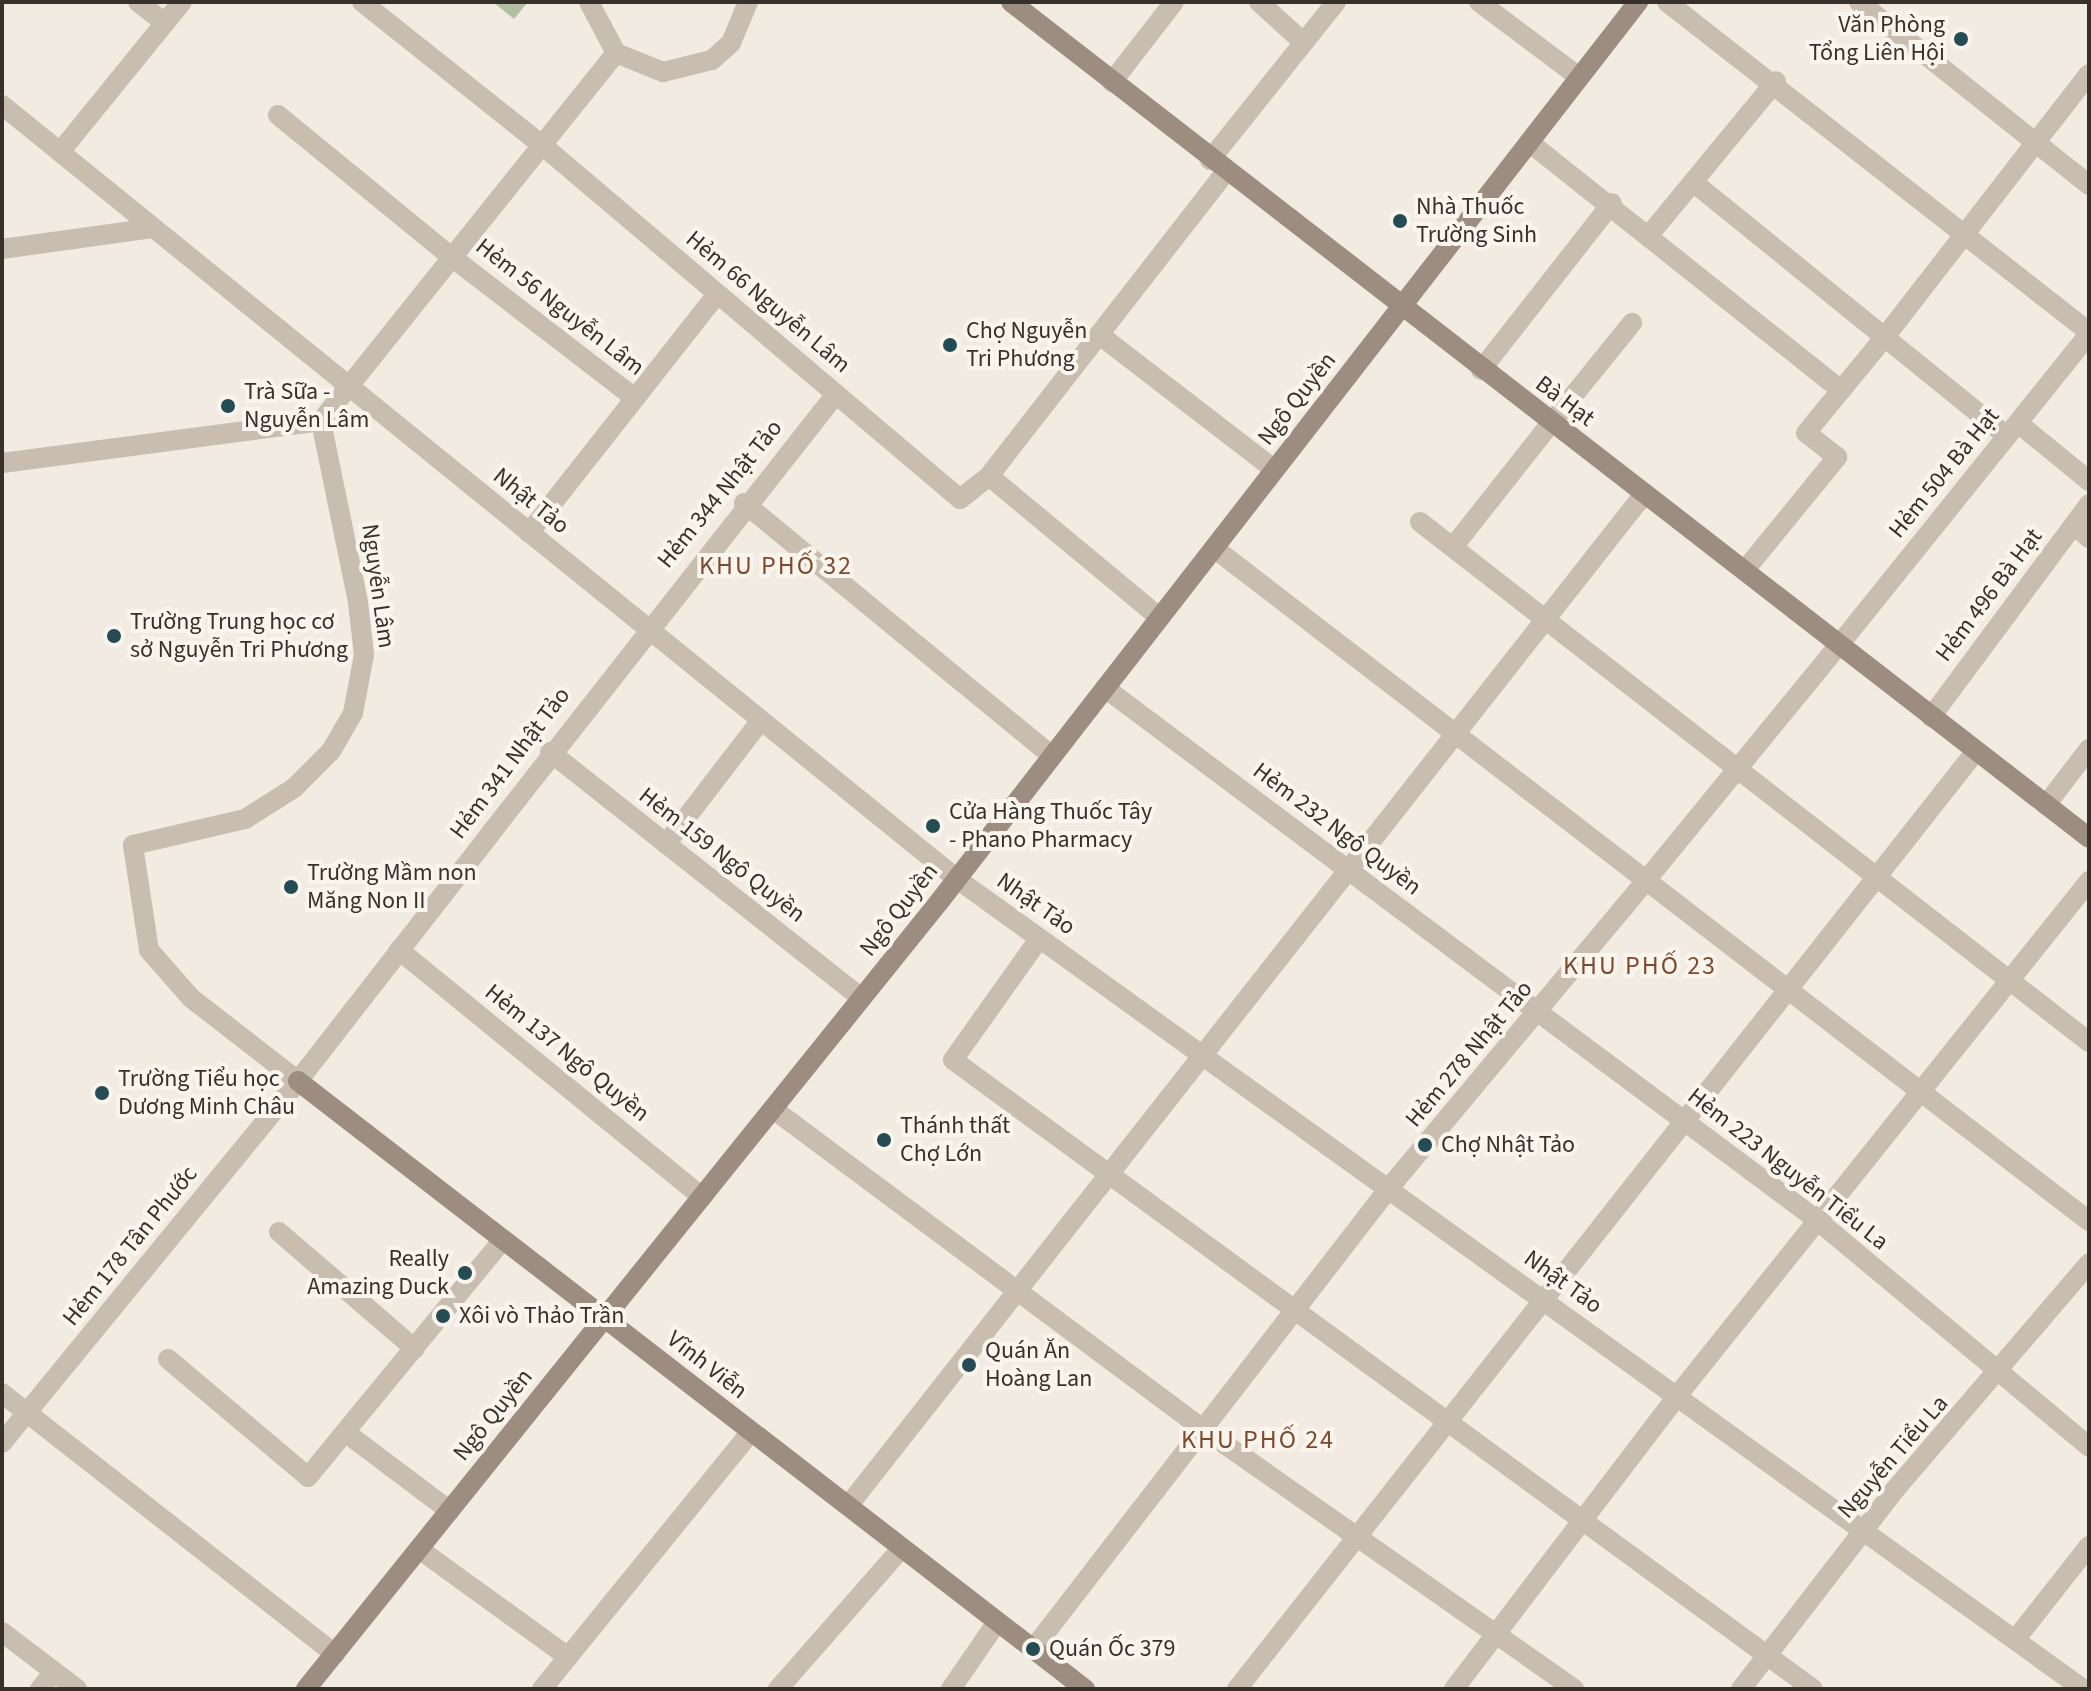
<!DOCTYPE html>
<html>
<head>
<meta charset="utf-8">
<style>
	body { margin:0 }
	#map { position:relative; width:2091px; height:1691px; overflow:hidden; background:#f1ebe1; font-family:"Source Sans 3",sans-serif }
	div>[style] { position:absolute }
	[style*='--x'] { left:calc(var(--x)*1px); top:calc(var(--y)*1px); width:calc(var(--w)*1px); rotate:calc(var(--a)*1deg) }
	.green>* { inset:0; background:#b2bfa2 }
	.lane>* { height:20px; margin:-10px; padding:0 10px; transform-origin:10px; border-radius:10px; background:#c8bdae }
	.street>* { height:20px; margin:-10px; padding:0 10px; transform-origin:10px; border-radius:10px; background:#c8bdae }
	.secondary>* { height:20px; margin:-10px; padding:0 10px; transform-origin:10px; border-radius:10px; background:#9c8d80 }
	.dots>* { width:22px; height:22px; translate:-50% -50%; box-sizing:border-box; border:4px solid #f9f5ed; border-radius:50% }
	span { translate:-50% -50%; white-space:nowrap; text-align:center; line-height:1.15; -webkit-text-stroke:8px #f9f5ed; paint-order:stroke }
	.poi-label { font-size:24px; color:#37312c }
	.right { translate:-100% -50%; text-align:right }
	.left { translate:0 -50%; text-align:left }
	.street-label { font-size:24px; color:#37312c }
	.neighbourhood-label { font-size:26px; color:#7d4a2e; letter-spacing:2px }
	.frame { position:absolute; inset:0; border:4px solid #37312c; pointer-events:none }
</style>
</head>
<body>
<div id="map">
	<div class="green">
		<i style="clip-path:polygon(493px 2px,528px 2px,514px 19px)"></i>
	</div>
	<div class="lane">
		<i style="--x:138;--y:2;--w:34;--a:38"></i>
		<i style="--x:362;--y:2;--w:230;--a:38.5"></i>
		<i style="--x:1259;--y:2;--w:59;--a:42.3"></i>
		<i style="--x:1479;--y:2;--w:125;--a:36.9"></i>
		<i style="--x:1667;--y:2;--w:536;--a:38.03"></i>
		<i style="--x:1859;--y:2;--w:294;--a:38.5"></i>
		<i style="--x:1112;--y:82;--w:101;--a:-52.2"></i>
		<i style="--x:278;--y:115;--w:226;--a:39.3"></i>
		<i style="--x:1529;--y:142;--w:399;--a:38.5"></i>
		<i style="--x:1693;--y:182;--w:404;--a:39"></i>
		<i style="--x:2;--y:249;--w:152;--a:-7.9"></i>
		<i style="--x:1101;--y:336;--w:218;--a:37.6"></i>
		<i style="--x:1884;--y:338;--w:334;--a:-52.2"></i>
		<i style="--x:1481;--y:370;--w:212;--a:-51.9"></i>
		<i style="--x:2018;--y:423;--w:92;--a:39.2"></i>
		<i style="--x:989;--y:476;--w:222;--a:39.7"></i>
		<i style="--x:960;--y:499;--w:37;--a:-38"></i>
		<i style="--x:989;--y:476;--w:384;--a:-52.1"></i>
		<i style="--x:1420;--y:522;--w:847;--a:37.86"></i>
		<i style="--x:2074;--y:525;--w:20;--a:41"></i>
		<i style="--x:529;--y:533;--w:304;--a:-51.8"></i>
		<i style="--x:1453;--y:547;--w:158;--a:-51.7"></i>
		<i style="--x:1214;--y:548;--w:1104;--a:37.57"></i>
		<i style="--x:666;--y:844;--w:156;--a:-52.5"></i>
		<i style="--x:1648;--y:878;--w:301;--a:-50.7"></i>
		<i style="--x:1039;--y:939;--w:148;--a:125.4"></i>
		<i style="--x:953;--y:1060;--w:1065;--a:36.18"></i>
		<i style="--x:1538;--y:1012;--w:348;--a:36.7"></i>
		<i style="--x:1817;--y:1220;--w:354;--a:39.8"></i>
		<i style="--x:298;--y:1081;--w:313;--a:-52.1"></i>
		<i style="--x:773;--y:1109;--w:536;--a:36.66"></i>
		<i style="--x:1203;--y:1429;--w:453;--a:35"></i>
		<i style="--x:279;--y:1232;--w:179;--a:40.7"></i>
		<i style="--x:2;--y:1393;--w:423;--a:38.1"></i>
		<i style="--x:848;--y:1506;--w:1288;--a:-51.81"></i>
		<i style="--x:2015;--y:1640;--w:120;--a:-51.8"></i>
		<i style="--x:1033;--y:1649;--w:582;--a:-52.32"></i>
		<i style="--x:40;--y:1689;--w:22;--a:-51"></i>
		<i style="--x:542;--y:1689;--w:331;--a:-50.9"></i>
		<i style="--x:778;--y:1689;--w:188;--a:-48.7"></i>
		<i style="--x:951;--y:1689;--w:81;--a:-55.5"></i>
		<i style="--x:1237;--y:1689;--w:1194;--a:-51.77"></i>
		<i style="--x:1454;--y:1689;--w:368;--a:-52.7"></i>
		<i style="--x:1677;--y:1396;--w:660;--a:-51.34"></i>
	</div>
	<div class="street">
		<i style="--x:589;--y:2;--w:58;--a:62.1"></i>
		<i style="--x:616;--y:53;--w:51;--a:22"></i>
		<i style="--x:663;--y:72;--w:50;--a:-13.8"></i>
		<i style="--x:712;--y:60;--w:25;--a:-42"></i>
		<i style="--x:731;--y:43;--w:44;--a:-67.5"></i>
		<i style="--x:2;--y:105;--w:1229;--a:39.02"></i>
		<i style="--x:957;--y:879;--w:1387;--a:35.73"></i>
		<i style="--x:542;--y:145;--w:548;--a:40.26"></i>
		<i style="--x:60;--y:152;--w:193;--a:-50.9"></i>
		<i style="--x:1210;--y:160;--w:202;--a:-51.4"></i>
		<i style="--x:1650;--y:234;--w:198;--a:-50.5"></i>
		<i style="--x:453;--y:258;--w:230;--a:37.6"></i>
		<i style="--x:1551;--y:423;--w:129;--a:-51"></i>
		<i style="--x:2;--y:463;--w:322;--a:-7.5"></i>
		<i style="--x:321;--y:421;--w:472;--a:-51.3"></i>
		<i style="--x:744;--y:503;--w:399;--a:39.4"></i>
		<i style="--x:1745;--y:570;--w:146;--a:-50.8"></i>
		<i style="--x:1837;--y:457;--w:39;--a:-142"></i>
		<i style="--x:1806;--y:433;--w:123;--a:-50.6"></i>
		<i style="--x:1839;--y:645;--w:399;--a:-51.2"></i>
		<i style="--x:1105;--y:688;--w:541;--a:36.81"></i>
		<i style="--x:1931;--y:717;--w:265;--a:-53.4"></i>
		<i style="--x:550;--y:752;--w:397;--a:38.3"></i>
		<i style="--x:2046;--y:805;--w:71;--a:-52.5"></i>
		<i style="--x:490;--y:834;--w:560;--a:-51.82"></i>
		<i style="--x:399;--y:950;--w:391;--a:39.2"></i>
		<i style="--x:1389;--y:1188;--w:404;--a:-50.1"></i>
		<i style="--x:168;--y:1359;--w:183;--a:40.1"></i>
		<i style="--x:308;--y:1477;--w:307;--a:-50.6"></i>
		<i style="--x:345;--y:1432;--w:131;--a:37"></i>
		<i style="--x:2;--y:1443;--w:468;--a:-50.7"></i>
		<i style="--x:298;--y:1081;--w:135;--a:-142.2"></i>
		<i style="--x:191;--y:998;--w:64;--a:-131.2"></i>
		<i style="--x:149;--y:950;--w:106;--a:-98.7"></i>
		<i style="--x:133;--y:845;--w:115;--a:-13.1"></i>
		<i style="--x:245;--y:819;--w:58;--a:-32.3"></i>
		<i style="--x:294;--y:788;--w:52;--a:-45"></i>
		<i style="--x:331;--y:751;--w:44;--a:-59.9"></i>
		<i style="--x:353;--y:713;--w:59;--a:-79.3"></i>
		<i style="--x:364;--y:655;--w:53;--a:-96.5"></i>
		<i style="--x:358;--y:602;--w:185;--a:-101.6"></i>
		<i style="--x:419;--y:1549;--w:184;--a:35.9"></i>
		<i style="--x:2;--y:1632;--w:94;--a:37.2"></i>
		<i style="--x:1741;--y:1689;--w:249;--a:-52.3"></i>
		<i style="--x:1893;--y:1492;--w:301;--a:-49.4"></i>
	</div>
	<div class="secondary">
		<i style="--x:1011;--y:2;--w:1364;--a:37.79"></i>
		<i style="--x:298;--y:1081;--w:995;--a:37.69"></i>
		<i style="--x:306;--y:1689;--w:1010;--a:-51.19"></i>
		<i style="--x:939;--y:902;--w:1140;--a:-52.16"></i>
	</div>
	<div class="dots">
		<i style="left:1961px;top:39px;background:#254c55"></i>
		<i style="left:1400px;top:221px;background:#254c55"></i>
		<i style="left:950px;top:345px;background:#254c55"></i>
		<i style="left:228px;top:406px;background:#254c55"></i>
		<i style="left:114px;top:636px;background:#254c55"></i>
		<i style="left:933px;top:826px;background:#254c55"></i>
		<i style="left:291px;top:887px;background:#254c55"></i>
		<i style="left:102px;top:1093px;background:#254c55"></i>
		<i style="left:884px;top:1140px;background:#254c55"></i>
		<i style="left:1425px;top:1145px;background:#254c55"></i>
		<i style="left:465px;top:1273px;background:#254c55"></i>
		<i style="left:443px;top:1316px;background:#254c55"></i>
		<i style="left:969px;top:1365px;background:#254c55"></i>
		<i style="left:1033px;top:1649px;background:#254c55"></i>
	</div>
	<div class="poi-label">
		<span class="right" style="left:1945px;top:39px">Văn Phòng<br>Tổng Liên Hội</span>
		<span class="left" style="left:1416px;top:221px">Nhà Thuốc<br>Trường Sinh</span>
		<span class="left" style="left:966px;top:345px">Chợ Nguyễn<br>Tri Phương</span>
		<span class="left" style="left:244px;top:406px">Trà Sữa -<br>Nguyễn Lâm</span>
		<span class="left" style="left:130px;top:636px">Trường Trung học cơ<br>sở Nguyễn Tri Phương</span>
		<span class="left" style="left:949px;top:826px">Cửa Hàng Thuốc Tây<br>- Phano Pharmacy</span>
		<span class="left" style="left:307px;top:887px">Trường Mầm non<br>Măng Non II</span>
		<span class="left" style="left:118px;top:1093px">Trường Tiểu học<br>Dương Minh Châu</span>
		<span class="left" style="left:900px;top:1140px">Thánh thất<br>Chợ Lớn</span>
		<span class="left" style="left:1441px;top:1145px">Chợ Nhật Tảo</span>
		<span class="right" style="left:449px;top:1273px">Really<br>Amazing Duck</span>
		<span class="left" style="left:459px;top:1316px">Xôi vò Thảo Trần</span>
		<span class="left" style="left:985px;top:1365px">Quán Ăn<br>Hoàng Lan</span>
		<span class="left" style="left:1049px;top:1649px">Quán Ốc 379</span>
	</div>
	<div class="street-label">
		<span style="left:768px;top:302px;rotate:40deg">Hẻm 66 Nguyễn Lâm</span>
		<span style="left:560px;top:307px;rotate:38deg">Hẻm 56 Nguyễn Lâm</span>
		<span style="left:1297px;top:399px;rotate:-52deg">Ngô Quyền</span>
		<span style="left:1565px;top:401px;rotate:37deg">Bà Hạt</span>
		<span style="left:1944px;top:473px;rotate:-51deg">Hẻm 504 Bà Hạt</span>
		<span style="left:720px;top:494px;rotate:-51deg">Hẻm 344 Nhật Tảo</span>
		<span style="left:531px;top:501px;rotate:39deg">Nhật Tảo</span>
		<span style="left:378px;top:586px;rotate:82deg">Nguyễn Lâm</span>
		<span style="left:1989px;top:595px;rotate:-53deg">Hẻm 496 Bà Hạt</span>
		<span style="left:510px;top:763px;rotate:-53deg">Hẻm 341 Nhật Tảo</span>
		<span style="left:1337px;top:829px;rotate:37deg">Hẻm 232 Ngô Quyền</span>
		<span style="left:722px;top:855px;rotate:38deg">Hẻm 159 Ngô Quyền</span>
		<span style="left:1036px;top:904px;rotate:35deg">Nhật Tảo</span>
		<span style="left:899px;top:910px;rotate:-52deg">Ngô Quyền</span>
		<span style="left:567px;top:1053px;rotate:39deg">Hẻm 137 Ngô Quyền</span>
		<span style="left:1469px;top:1054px;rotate:-50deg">Hẻm 278 Nhật Tảo</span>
		<span style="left:1788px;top:1169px;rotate:38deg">Hẻm 223 Nguyễn Tiểu La</span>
		<span style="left:130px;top:1246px;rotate:-51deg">Hẻm 178 Tân Phước</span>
		<span style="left:1563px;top:1282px;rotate:36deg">Nhật Tảo</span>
		<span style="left:707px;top:1365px;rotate:38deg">Vĩnh Viễn</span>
		<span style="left:493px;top:1415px;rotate:-51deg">Ngô Quyền</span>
		<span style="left:1893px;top:1457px;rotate:-49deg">Nguyễn Tiểu La</span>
	</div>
	<div class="neighbourhood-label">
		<span style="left:776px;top:566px">KHU PHỐ 32</span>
		<span style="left:1640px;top:966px">KHU PHỐ 23</span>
		<span style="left:1258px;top:1440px">KHU PHỐ 24</span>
	</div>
	<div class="frame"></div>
</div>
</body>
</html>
